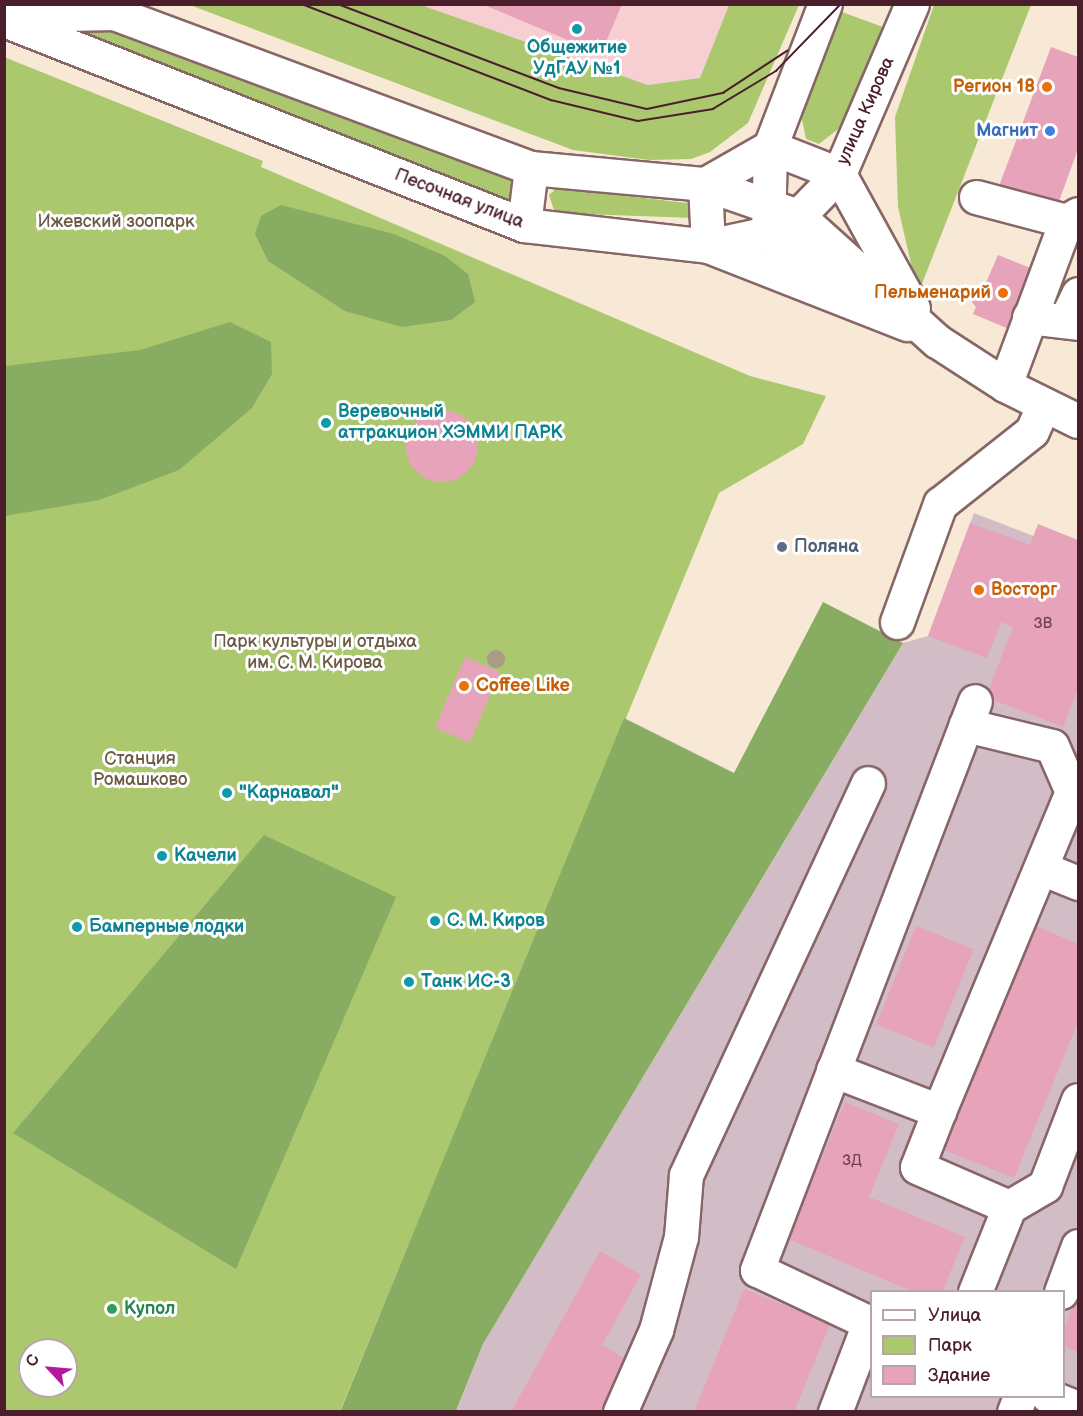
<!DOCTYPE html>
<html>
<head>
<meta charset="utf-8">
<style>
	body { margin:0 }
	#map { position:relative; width:1083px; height:1416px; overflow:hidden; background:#f7e9d5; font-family:"Balsamiq Sans",sans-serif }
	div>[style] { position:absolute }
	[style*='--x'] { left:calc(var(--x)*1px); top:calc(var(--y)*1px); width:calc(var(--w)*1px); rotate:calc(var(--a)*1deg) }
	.built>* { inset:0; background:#f7cfd3 }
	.industrial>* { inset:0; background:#d2bdc7 }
	.green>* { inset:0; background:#abc86f }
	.forest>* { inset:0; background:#88ac62 }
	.building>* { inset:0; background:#e6a3b9; transform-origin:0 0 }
	.round { border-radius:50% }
	.roads { filter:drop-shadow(2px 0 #876666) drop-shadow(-2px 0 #876666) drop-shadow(0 2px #876666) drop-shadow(0 -2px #876666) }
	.minor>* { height:33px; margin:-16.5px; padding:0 16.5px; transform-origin:16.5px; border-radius:16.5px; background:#fff }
	.major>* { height:33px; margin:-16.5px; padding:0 16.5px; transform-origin:16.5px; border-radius:16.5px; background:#fff }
	.tram>* { height:1.5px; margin:-0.75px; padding:0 0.75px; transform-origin:0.75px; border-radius:0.75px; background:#4a1f2b }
	.trees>* { width:18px; height:18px; margin:-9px; border-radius:50%; background:#ab9a85 }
	.dots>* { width:16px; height:16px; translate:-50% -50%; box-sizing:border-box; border:3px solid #fff; border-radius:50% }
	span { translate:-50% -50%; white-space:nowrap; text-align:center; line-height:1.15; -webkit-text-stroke:6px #fff; paint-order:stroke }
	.number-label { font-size:15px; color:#71404e }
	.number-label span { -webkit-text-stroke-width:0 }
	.culture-label { font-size:18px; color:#0d838f; font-weight:700 }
	.left { translate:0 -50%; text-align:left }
	.food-label { font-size:18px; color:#c56008; font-weight:700 }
	.right { translate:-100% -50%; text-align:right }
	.street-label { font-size:18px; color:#4a1f2b }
	.shop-label { font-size:18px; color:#366cbe; font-weight:700 }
	.park-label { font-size:18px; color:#6c5a43 }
	.service-label { font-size:18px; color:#4e5e75; font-weight:700 }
	.leisure-label { font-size:18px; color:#27864d; font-weight:700 }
	.frame { position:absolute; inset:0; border:6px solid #4a1f2b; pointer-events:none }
	.legend { position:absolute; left:870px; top:1290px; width:195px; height:108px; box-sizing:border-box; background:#fff; border:2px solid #b7a5aa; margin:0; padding:8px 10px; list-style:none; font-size:18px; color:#4a1f2b }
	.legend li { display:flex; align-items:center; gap:12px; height:30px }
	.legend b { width:30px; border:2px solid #b7a5aa }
	.north { position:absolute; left:18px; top:1338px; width:60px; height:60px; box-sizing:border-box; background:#fff; border:2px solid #b7a5aa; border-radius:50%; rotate:296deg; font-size:16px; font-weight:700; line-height:24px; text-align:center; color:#4a1f2b }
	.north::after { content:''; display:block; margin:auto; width:21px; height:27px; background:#b5179e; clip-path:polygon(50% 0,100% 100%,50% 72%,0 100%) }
</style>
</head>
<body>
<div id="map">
	<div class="built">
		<i style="clip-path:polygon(421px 5px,729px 5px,700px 78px,648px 85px)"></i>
	</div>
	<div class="industrial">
		<i style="clip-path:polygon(evenodd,974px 513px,1078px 553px,1078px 1411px,456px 1412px,483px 1344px,903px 643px,928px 636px,974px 513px,872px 1292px,1064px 1292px,1064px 1396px,872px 1396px,872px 1292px)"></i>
	</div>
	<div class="green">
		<i style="clip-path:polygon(190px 5px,421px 5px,648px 85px,700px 78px,729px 5px,799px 5px,748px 123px,710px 152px,691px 159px,649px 160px,573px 150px)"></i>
		<i style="clip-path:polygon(934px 5px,1031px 5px,918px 294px,898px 207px,895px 117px)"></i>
		<i style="clip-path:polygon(842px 12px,883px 27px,841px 127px,819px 144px,806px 139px,801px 115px)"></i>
		<i style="clip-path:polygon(113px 24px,514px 175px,514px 199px,509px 202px,48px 25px)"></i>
		<i style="clip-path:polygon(evenodd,4px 57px,263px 161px,261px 167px,750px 376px,826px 396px,803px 444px,719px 493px,340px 1411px,5px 1411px,4px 57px,30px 1350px,66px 1350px,66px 1386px,30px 1386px,30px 1350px)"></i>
		<i style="clip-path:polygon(557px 188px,687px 203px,695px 206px,694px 218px,555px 213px,549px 195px)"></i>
	</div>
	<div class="forest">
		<i style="clip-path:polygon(281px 205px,394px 234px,445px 256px,468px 274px,475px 302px,451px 320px,402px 327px,345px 311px,268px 261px,255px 234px,261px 216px)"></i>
		<i style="clip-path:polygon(230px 322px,271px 342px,272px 374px,252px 408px,179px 470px,99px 500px,5px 516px,5px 366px,140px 350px)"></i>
		<i style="clip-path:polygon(823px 602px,903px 643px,483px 1344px,456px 1411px,340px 1412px,624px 718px,734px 773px)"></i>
		<i style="clip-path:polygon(264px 835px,396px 897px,236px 1269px,13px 1133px)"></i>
	</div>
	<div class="building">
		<i style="clip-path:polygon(482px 4px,622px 4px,601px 54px)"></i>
		<i style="clip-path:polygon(1051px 47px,1078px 57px,1078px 149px,1057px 207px,999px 186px)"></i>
		<i style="clip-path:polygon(998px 255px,1033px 269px,1014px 331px,973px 314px,976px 307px,966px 295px,982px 292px)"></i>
		<i class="round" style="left:406px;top:410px;width:72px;height:72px"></i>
		<i style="clip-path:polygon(970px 523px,1030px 545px,1038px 524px,1078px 540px,1078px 688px,1063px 727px,986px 697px,1013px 627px,1001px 622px,987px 658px,928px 636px)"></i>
		<i style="left:465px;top:657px;width:38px;height:77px;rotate:23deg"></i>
		<i style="left:916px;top:926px;width:62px;height:106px;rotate:22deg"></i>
		<i style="clip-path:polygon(1036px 926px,1078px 944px,1078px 1022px,1014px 1178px,944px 1150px)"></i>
		<i style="clip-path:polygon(845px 1102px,899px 1124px,869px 1197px,965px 1237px,942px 1292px,914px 1292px,788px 1239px)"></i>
		<i style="clip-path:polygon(600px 1251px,641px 1275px,602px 1345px,636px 1365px,610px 1412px,511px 1412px)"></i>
		<i style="clip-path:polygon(744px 1289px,830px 1324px,794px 1412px,694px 1412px)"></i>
		<i style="clip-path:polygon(1078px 1292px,1078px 1352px,1064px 1346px,1064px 1330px)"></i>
	</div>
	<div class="roads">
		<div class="minor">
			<i style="--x:770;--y:147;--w:86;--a:91.3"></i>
			<i style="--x:768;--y:233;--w:99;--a:31.8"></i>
			<i style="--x:839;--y:174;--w:153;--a:61.1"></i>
			<i style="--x:705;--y:184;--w:98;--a:19"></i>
			<i style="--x:798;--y:216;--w:187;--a:42"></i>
			<i style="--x:937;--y:341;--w:81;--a:32.9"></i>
			<i style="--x:1005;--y:385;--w:81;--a:26.3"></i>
			<i style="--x:976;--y:197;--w:93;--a:14.9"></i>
			<i style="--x:1066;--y:221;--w:14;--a:-30"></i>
			<i style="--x:708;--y:246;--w:214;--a:21.4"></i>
			<i style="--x:1029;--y:317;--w:49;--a:7"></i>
			<i style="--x:1065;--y:321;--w:30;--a:-64"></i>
			<i style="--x:1005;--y:385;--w:175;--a:-69.6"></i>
			<i style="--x:897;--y:622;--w:126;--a:-70"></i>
			<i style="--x:940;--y:504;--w:117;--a:-38.4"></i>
			<i style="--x:1032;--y:431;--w:27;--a:-66"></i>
			<i style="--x:1041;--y:868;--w:40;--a:22"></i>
			<i style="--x:833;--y:1070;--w:114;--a:21.1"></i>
			<i style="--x:939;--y:1111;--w:60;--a:111.4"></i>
			<i style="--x:917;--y:1167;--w:100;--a:23.5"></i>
			<i style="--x:1009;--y:1207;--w:92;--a:111.8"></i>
			<i style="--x:939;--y:1111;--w:346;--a:-67.4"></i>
			<i style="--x:1072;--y:792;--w:50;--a:-113.5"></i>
			<i style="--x:1052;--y:746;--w:89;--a:-166.4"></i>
			<i style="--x:1009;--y:1207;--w:42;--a:-30.3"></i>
			<i style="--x:1045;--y:1186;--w:92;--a:-69"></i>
			<i style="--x:1061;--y:1292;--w:49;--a:-69.7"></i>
			<i style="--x:872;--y:1324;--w:127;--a:-154.8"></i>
			<i style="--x:757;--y:1270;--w:609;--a:-69.04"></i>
			<i style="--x:1048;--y:1396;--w:32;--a:22"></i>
			<i style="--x:620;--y:1412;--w:90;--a:-66.3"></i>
			<i style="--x:656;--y:1330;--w:96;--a:-75"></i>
			<i style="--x:681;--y:1237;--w:62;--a:-85.4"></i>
			<i style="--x:686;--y:1175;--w:432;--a:-65.1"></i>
			<i style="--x:835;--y:1412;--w:95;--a:-69.1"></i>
			<i style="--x:1014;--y:1412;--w:17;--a:-69"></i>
		</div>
		<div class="major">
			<i style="--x:7;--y:15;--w:107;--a:-1.1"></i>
			<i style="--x:114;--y:13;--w:445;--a:20.4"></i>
			<i style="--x:531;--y:168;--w:175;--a:5.3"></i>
			<i style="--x:4;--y:20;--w:559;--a:21.52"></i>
			<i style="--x:524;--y:225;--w:185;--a:6.5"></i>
			<i style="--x:708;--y:246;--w:61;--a:-12.2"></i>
			<i style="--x:768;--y:233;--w:34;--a:-30"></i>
			<i style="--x:798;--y:216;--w:59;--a:-45.7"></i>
			<i style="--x:839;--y:174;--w:185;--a:-66.8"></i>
			<i style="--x:770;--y:147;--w:153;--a:-69"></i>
			<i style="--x:770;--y:147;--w:74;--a:21.4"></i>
			<i style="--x:705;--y:184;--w:75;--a:-29.6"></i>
			<i style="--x:705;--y:184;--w:62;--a:87.2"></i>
			<i style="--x:524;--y:225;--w:57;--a:-83"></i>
		</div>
	</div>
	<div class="tram">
		<i style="--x:302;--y:4;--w:267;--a:21.1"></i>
		<i style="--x:551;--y:100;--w:89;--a:13.6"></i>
		<i style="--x:638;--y:121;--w:76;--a:-9.1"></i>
		<i style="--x:713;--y:109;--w:74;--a:-31.1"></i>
		<i style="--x:776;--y:71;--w:93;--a:-45.9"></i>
		<i style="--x:338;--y:4;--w:236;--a:20.8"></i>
		<i style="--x:559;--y:88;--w:90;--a:13.4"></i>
		<i style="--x:647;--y:109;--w:78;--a:-11.9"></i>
		<i style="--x:723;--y:93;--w:77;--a:-33.3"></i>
	</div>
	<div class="trees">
		<i style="left:496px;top:659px"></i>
	</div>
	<div class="dots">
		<i style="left:577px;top:29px;background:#0f9aa8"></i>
		<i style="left:1047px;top:87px;background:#e8710a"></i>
		<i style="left:1050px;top:131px;background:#3f7fe0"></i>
		<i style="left:1003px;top:293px;background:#e8710a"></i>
		<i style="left:326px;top:423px;background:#0f9aa8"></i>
		<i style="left:782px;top:547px;background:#5c6f8a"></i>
		<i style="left:979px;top:590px;background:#e8710a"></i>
		<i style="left:464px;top:686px;background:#e8710a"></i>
		<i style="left:227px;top:793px;background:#0f9aa8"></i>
		<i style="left:162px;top:856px;background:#0f9aa8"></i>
		<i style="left:435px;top:921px;background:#0f9aa8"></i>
		<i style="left:77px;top:927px;background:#0f9aa8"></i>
		<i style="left:409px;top:982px;background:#0f9aa8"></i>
		<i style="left:112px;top:1309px;background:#2e9e5b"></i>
	</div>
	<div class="number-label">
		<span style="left:1043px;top:624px">3В</span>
		<span style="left:852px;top:1161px">3Д</span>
	</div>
	<div class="culture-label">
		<span style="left:577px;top:59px">Общежитие<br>УдГАУ №1</span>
		<span class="left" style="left:338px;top:423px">Веревочный<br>аттракцион ХЭММИ ПАРК</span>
		<span class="left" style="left:239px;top:793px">"Карнавал"</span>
		<span class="left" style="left:174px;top:856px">Качели</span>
		<span class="left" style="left:447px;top:921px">С. М. Киров</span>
		<span class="left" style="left:89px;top:927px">Бамперные лодки</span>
		<span class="left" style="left:421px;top:982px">Танк ИС-3</span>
	</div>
	<div class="food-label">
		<span class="right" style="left:1035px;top:87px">Регион 18</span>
		<span class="right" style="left:991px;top:293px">Пельменарий</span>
		<span class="left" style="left:991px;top:590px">Восторг</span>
		<span class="left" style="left:476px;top:686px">Coffee Like</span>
	</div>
	<div class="street-label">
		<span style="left:866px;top:111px;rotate:-66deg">улица Кирова</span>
		<span style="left:459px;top:199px;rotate:21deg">Песочная улица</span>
	</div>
	<div class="shop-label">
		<span class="right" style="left:1038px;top:131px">Магнит</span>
	</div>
	<div class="park-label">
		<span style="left:116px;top:222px">Ижевский зоопарк</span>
		<span style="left:315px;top:653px">Парк культуры и отдыха<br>им. С. М. Кирова</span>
		<span style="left:140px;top:770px">Станция<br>Ромашково</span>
	</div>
	<div class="service-label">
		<span class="left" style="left:794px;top:547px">Поляна</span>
	</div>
	<div class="leisure-label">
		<span class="left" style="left:124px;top:1309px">Купол</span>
	</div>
	<div class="frame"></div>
	<ul class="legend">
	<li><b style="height:8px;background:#fff"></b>Улица</li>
	<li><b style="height:16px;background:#abc86f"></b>Парк</li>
	<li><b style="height:16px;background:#e6a3b9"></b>Здание</li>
	</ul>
	<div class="north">С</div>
</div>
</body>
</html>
